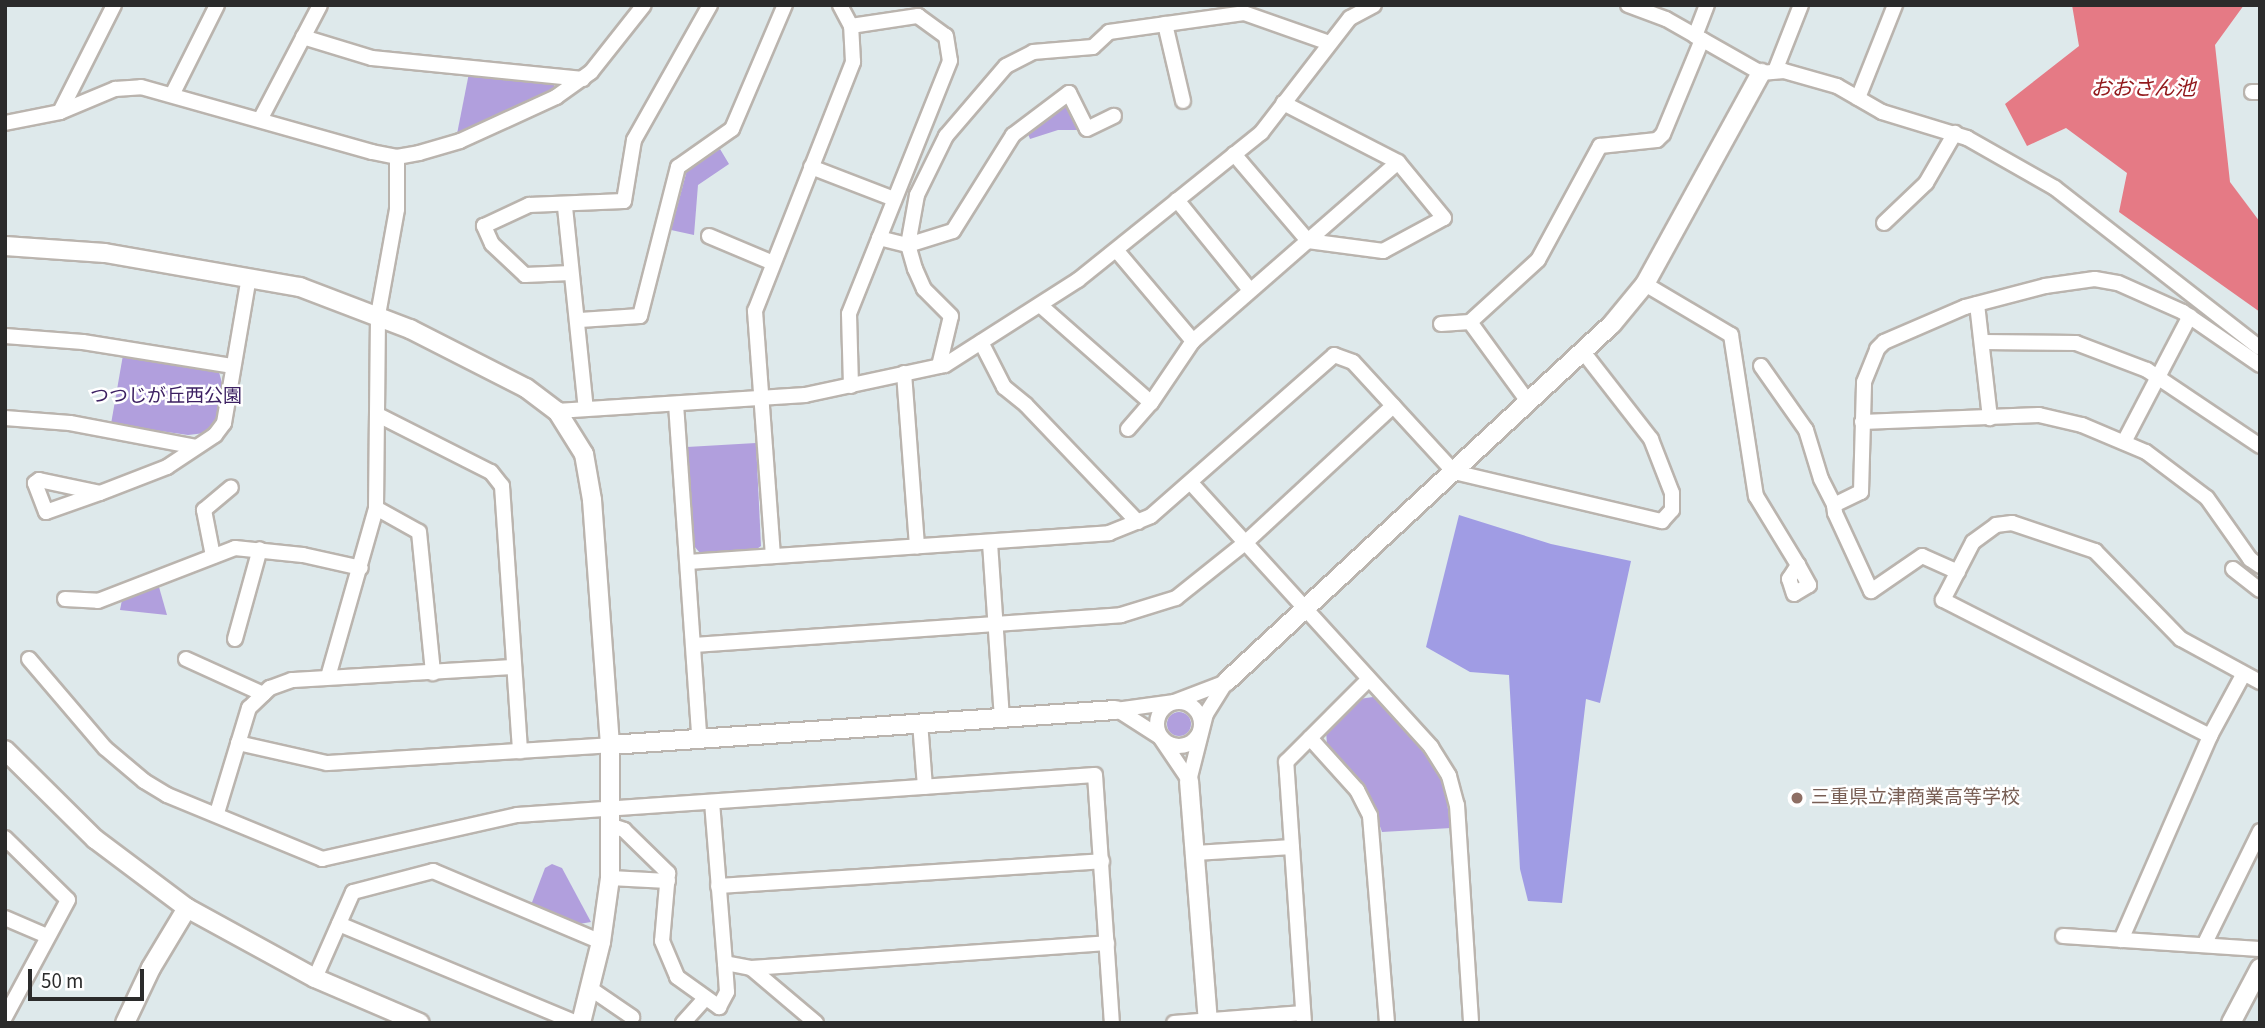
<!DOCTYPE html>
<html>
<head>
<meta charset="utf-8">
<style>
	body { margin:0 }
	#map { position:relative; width:2265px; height:1028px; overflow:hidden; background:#dee9eb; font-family:"Source Sans 3","Noto Sans JP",sans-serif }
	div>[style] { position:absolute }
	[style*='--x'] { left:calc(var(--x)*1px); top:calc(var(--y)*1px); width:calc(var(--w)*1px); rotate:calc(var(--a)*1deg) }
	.green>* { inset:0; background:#b19fdd }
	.round { border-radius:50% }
	.pitch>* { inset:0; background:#a09ce4 }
	.water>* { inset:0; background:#e57a85 }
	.roads { filter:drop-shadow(2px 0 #bab4ae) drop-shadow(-2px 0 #bab4ae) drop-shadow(0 2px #bab4ae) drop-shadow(0 -2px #bab4ae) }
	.minor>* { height:14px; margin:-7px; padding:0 7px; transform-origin:7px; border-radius:7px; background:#fff }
	.minor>.ring { margin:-7px; padding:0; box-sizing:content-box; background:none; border:14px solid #fff; border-radius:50% }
	.tertiary>* { height:18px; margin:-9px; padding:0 9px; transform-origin:9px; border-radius:9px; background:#fff }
	.dots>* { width:19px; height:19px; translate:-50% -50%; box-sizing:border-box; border:4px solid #fff; border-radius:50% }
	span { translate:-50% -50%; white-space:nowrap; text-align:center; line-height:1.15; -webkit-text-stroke:5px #fff; paint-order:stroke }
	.park-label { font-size:19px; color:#3c2062 }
	.education-label { font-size:19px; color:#785e54 }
	.left { translate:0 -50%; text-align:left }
	.water-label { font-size:21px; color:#91181b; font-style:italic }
	.frame { position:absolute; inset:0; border:7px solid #2b2b2b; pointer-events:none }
	.scale { position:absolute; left:28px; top:969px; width:116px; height:32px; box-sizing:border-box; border:4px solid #2b2b2b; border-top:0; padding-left:9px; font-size:21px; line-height:24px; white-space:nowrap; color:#2b2b2b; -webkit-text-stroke:5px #fff; paint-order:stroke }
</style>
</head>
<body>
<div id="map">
	<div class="green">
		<i style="clip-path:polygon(469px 73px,553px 80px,555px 89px,457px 134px)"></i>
		<i style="clip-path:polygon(1067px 105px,1081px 130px,1058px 130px,1030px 139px,1028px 134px)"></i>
		<i style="clip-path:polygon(720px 149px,729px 164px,698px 185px,694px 235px,671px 230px,687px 170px)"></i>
		<i style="clip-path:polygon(123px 355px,219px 372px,223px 387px,217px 421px,205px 433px,188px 435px,111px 424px)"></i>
		<i style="clip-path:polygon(756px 443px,761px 546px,754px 551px,700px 553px,694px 546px,687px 447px)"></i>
		<i style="clip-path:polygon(159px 587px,167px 615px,120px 610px,122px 600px)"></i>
		<i style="clip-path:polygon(1373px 697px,1430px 757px,1444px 784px,1451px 828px,1382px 832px,1368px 793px,1327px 745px,1326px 731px,1359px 699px)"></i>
		<i class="round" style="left:1167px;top:712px;width:24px;height:24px"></i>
		<i style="clip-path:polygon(552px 864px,562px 868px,591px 922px,579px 924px,531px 905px,545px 868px)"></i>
	</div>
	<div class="pitch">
		<i style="clip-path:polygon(1459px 515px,1551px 544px,1631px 561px,1600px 703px,1586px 699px,1562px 903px,1528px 901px,1520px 869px,1509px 675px,1470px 672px,1426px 647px)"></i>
	</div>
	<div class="water">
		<i style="clip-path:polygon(2072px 5px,2244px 5px,2215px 45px,2230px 182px,2260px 222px,2260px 312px,2119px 212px,2127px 173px,2066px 128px,2027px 146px,2005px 104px,2079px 46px)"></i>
	</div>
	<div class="roads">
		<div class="minor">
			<i style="--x:1628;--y:5;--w:40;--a:20.2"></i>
			<i style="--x:1666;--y:19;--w:109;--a:29.6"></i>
			<i style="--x:1761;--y:73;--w:23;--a:-5"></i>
			<i style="--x:1784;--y:71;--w:55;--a:15.8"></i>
			<i style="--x:1837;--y:86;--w:52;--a:30"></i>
			<i style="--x:1882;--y:112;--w:89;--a:17"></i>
			<i style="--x:1967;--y:138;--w:101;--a:29.6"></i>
			<i style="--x:2055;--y:188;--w:260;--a:38"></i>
			<i style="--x:1165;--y:24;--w:79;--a:76.8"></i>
			<i style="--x:851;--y:26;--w:68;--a:-8.5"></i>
			<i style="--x:918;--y:16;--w:34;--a:36"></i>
			<i style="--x:946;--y:36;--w:25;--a:81"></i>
			<i style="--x:950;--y:61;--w:272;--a:111.8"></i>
			<i style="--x:849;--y:314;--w:72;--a:88.4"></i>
			<i style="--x:1695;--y:36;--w:33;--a:-69"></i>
			<i style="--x:303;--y:37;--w:72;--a:16.9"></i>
			<i style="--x:372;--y:58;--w:212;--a:5.7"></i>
			<i style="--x:1775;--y:71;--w:71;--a:-68.5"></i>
			<i style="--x:2252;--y:92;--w:8;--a:0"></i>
			<i style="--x:173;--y:93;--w:98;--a:-63.4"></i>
			<i style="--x:1858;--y:98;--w:100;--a:-68.3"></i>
			<i style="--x:60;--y:112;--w:120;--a:-63.2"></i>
			<i style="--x:261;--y:118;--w:127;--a:-62.4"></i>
			<i style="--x:5;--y:123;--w:56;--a:-11.3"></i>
			<i style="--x:60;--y:112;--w:60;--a:-22.7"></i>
			<i style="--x:115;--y:89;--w:26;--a:-4"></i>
			<i style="--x:141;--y:87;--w:240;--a:15.7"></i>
			<i style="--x:372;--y:152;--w:25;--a:11"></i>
			<i style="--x:397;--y:157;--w:22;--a:-10"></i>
			<i style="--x:419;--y:153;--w:43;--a:-16.3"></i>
			<i style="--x:460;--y:141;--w:106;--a:-24.6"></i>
			<i style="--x:556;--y:97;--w:43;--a:-35.5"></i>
			<i style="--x:591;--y:72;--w:85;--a:-51.7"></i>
			<i style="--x:1234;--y:154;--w:114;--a:49.6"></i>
			<i style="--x:1308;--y:241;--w:76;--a:7.6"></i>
			<i style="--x:1383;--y:251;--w:69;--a:-28.4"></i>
			<i style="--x:1444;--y:218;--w:72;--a:-129.4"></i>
			<i style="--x:1398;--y:162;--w:129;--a:-152.8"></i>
			<i style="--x:811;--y:167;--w:89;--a:21.1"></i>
			<i style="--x:1177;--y:200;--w:116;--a:51"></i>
			<i style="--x:565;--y:207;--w:203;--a:84.1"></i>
			<i style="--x:1884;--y:223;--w:58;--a:-43.6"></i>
			<i style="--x:1926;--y:183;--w:58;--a:-59.9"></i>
			<i style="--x:709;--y:236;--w:67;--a:22.8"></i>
			<i style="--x:879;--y:238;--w:30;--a:14"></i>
			<i style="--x:908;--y:245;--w:47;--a:-17.3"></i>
			<i style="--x:953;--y:231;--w:113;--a:-58"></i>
			<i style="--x:1013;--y:135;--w:70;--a:-36.9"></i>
			<i style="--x:1069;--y:93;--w:40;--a:63.4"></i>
			<i style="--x:1087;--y:129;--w:30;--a:-26"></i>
			<i style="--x:1117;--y:251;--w:118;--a:49.8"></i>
			<i style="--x:571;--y:273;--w:46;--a:177.5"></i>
			<i style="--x:525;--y:275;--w:45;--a:-136.8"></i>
			<i style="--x:492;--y:244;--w:20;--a:-114"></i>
			<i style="--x:484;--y:226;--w:50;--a:-25"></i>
			<i style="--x:529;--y:205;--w:95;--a:-2.4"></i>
			<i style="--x:624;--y:201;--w:62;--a:-80.7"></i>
			<i style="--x:634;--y:140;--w:155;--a:-60.6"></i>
			<i style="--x:1645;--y:284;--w:100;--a:30.7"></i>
			<i style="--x:1731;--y:335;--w:163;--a:81.2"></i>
			<i style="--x:1756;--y:496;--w:81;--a:58.7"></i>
			<i style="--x:1798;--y:565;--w:23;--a:61"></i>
			<i style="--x:1809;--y:585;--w:17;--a:149"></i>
			<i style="--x:1794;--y:594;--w:16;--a:-108"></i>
			<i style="--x:1789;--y:579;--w:17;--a:-57"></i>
			<i style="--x:1977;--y:304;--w:115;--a:83.5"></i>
			<i style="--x:1040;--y:305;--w:148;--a:41.4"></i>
			<i style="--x:1151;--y:403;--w:75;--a:-55.9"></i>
			<i style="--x:1193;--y:341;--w:272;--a:-41.1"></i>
			<i style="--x:580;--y:320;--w:60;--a:-3.8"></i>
			<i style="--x:640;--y:316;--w:154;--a:-75.7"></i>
			<i style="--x:678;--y:167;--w:66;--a:-35.1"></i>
			<i style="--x:732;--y:129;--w:135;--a:-66.9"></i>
			<i style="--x:1441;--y:324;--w:29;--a:-4"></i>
			<i style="--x:5;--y:336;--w:78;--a:4.4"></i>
			<i style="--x:83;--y:342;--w:152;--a:9.1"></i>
			<i style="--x:981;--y:342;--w:51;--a:62.9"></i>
			<i style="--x:1004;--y:387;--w:28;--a:39"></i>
			<i style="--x:1026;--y:405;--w:162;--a:46.3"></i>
			<i style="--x:1983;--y:342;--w:93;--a:0.6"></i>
			<i style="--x:2076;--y:343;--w:76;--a:20.8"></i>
			<i style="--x:2147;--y:370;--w:136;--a:33.9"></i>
			<i style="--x:939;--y:366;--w:51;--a:-76.5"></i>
			<i style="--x:951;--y:316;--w:38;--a:-135"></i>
			<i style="--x:924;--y:289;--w:22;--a:-114"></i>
			<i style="--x:915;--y:269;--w:25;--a:-106"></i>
			<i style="--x:908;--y:245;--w:51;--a:-79.8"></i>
			<i style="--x:917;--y:195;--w:66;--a:-63.8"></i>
			<i style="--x:946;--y:136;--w:92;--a:-49.4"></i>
			<i style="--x:1006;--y:66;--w:30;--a:-27"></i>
			<i style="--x:1033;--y:52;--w:60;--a:-4.8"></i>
			<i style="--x:1093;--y:47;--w:22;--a:-43"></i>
			<i style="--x:1109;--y:32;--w:136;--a:-8"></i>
			<i style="--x:1244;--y:13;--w:90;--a:19.4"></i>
			<i style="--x:1761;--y:366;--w:78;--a:54.9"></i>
			<i style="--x:1806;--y:430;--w:51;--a:73"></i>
			<i style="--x:1821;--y:479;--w:29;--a:63"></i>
			<i style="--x:904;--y:373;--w:174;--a:85.7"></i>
			<i style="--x:1529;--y:403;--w:100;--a:-126.1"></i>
			<i style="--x:1470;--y:322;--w:92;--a:-42.4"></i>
			<i style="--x:1538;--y:260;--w:130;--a:-61.5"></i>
			<i style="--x:1600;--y:146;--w:57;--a:-6"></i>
			<i style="--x:1657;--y:140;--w:8;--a:-45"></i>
			<i style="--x:1663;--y:134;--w:102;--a:-67.5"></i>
			<i style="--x:676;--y:404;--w:333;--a:86"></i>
			<i style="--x:557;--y:411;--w:249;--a:-3.7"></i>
			<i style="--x:805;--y:395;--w:143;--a:-12.1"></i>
			<i style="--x:945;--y:365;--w:158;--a:-32.6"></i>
			<i style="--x:1078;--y:280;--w:235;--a:-38.8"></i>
			<i style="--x:1261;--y:133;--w:145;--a:-52.3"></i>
			<i style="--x:1350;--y:18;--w:27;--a:-28"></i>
			<i style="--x:380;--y:416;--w:124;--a:26.8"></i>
			<i style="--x:491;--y:472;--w:18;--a:52"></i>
			<i style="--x:502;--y:486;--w:266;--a:86.1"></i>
			<i style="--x:5;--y:418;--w:65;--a:4.4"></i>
			<i style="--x:70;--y:423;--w:128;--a:10.8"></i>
			<i style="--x:1862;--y:422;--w:177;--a:-2.3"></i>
			<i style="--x:2039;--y:415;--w:44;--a:13.1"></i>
			<i style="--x:2082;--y:425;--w:69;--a:22.9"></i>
			<i style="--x:2146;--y:452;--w:76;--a:37"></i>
			<i style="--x:2207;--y:498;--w:75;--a:54.8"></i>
			<i style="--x:2250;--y:559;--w:12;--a:35"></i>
			<i style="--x:1128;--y:429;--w:35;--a:-49"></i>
			<i style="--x:2124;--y:442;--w:142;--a:-62.4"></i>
			<i style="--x:1191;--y:483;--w:357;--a:47.7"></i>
			<i style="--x:1431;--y:747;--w:34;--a:58"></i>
			<i style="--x:1449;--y:776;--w:30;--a:75"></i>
			<i style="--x:1457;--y:805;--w:218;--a:86.3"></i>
			<i style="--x:100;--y:493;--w:57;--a:160.6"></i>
			<i style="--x:46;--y:512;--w:31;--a:-111"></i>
			<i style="--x:35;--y:483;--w:5;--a:-37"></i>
			<i style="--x:39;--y:480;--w:62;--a:12"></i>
			<i style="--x:100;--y:493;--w:72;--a:-21.2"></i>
			<i style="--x:167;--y:467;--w:58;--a:-33.7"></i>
			<i style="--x:215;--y:435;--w:15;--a:-53"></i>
			<i style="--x:224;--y:423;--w:148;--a:-80.3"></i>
			<i style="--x:376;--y:508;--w:49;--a:29.2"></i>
			<i style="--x:419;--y:532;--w:142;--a:84.3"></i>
			<i style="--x:990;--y:543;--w:174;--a:86.1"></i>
			<i style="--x:213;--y:556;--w:47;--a:-101.1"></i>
			<i style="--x:204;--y:510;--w:35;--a:-40"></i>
			<i style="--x:773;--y:556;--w:246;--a:-94.2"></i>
			<i style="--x:755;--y:311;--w:268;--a:-68.5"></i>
			<i style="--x:853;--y:62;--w:36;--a:-93"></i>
			<i style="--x:851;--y:26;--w:24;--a:-118"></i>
			<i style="--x:688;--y:562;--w:422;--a:-3.9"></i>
			<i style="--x:1109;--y:533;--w:45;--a:-22"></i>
			<i style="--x:1151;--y:516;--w:244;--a:-41.3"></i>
			<i style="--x:1334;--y:355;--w:20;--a:20"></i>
			<i style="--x:1353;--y:362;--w:149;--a:47.4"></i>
			<i style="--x:1454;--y:472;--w:214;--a:13.3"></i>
			<i style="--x:1662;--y:521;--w:15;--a:-48"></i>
			<i style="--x:1672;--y:510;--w:17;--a:-90"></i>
			<i style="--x:1672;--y:493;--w:58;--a:-111.3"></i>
			<i style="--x:1651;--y:439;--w:109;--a:-127.9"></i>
			<i style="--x:2233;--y:569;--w:34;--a:38"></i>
			<i style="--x:1958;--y:572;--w:39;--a:-156"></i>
			<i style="--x:1922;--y:556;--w:62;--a:145.5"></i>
			<i style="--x:1871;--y:591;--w:86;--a:-114.8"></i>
			<i style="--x:1835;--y:513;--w:8;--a:-97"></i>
			<i style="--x:1834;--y:505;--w:30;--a:-26"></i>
			<i style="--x:1861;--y:492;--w:110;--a:-88.4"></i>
			<i style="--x:1864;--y:382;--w:35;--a:-68"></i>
			<i style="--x:1877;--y:349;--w:10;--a:-45"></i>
			<i style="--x:1884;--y:342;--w:88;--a:-23.4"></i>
			<i style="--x:1965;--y:307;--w:83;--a:-14.7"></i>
			<i style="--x:2045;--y:286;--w:50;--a:-8"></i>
			<i style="--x:2095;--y:279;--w:23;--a:10"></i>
			<i style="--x:2118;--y:283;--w:71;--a:24"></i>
			<i style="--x:2183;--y:312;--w:93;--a:34.5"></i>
			<i style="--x:65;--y:599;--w:33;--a:3"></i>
			<i style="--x:98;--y:601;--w:147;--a:-21.1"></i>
			<i style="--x:235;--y:548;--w:68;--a:5.9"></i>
			<i style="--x:303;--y:555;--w:59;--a:12.6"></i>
			<i style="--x:235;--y:639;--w:93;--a:-74.5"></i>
			<i style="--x:694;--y:645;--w:428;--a:-4"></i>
			<i style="--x:1121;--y:615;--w:58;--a:-17.2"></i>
			<i style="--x:1176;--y:598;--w:88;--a:-38.6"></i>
			<i style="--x:1245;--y:543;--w:202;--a:-42.8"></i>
			<i style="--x:29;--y:659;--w:117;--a:49.5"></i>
			<i style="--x:105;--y:748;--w:51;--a:40.2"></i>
			<i style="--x:144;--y:781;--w:27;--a:31"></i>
			<i style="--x:167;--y:795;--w:168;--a:22.4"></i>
			<i style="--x:322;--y:859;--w:200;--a:-12.7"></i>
			<i style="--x:517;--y:815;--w:579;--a:-3.96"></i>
			<i style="--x:1095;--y:775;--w:249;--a:86.1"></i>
			<i style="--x:186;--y:659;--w:85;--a:24.4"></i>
			<i style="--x:328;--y:677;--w:176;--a:-74.1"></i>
			<i style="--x:376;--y:508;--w:193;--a:-89.4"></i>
			<i style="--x:378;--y:315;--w:108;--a:-79.8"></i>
			<i style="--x:397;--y:209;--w:52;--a:-90"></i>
			<i class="ring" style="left:1157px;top:702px;width:30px;height:30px"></i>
			<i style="--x:1116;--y:710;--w:59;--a:-7.9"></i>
			<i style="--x:1174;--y:702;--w:56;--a:-21"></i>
			<i style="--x:1118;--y:710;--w:50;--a:32.7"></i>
			<i style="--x:1160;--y:737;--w:52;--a:56"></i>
			<i style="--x:920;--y:722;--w:65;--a:85.6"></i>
			<i style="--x:2210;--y:736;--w:300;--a:-153"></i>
			<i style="--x:1943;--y:600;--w:65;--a:-62.7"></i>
			<i style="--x:1973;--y:542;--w:29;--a:-36"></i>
			<i style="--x:1996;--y:525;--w:16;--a:-7"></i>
			<i style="--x:2012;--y:523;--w:88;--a:18.6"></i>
			<i style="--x:2095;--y:551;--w:123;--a:45.7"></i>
			<i style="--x:2181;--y:639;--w:90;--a:28.6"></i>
			<i style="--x:1310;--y:738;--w:70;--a:47.9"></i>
			<i style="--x:1357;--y:790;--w:29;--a:63"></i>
			<i style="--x:1370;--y:816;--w:208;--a:85.3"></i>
			<i style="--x:238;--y:743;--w:91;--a:12.7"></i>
			<i style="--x:327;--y:763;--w:284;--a:-3.6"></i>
			<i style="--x:1189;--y:781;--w:69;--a:-75.8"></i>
			<i style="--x:1206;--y:714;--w:36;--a:-58"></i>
			<i style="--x:712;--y:802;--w:162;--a:85.4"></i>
			<i style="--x:725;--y:963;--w:26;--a:11"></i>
			<i style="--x:751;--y:968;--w:357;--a:-4"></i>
			<i style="--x:217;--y:813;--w:110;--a:-73.1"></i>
			<i style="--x:249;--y:708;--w:29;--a:-44"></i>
			<i style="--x:270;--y:688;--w:23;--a:-20"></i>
			<i style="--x:292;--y:680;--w:222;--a:-3.4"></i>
			<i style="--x:609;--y:825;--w:16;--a:18"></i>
			<i style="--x:624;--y:830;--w:62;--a:44.3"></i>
			<i style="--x:668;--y:873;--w:68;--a:95"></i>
			<i style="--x:662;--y:941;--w:39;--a:67"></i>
			<i style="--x:677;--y:977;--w:52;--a:35.5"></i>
			<i style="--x:719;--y:1007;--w:17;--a:-62"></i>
			<i style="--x:727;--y:992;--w:29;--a:-94"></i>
			<i style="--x:5;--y:838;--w:88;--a:44.5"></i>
			<i style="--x:68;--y:900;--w:133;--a:118.3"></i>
			<i style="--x:1195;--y:853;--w:97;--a:-3.5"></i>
			<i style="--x:610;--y:878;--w:58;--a:3"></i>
			<i style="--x:718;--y:886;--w:385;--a:-3.7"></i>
			<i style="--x:5;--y:918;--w:46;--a:23.2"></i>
			<i style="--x:339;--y:924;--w:258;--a:22.6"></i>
			<i style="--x:2063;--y:936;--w:197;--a:3.8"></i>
			<i style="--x:2121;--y:940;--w:223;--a:-66.4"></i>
			<i style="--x:2210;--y:736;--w:69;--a:-61.6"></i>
			<i style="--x:2204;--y:945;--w:127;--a:-63.8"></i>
			<i style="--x:751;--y:968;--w:85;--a:40.2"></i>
			<i style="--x:315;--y:978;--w:94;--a:-66.2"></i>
			<i style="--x:353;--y:892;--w:83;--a:-14.7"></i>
			<i style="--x:433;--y:871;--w:182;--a:22.9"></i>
			<i style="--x:591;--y:989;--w:50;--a:34.3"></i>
			<i style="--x:683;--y:1023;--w:31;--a:-48"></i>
			<i style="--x:1174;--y:1023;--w:129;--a:-4.4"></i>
			<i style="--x:1304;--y:1023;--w:262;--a:-93.9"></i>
			<i style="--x:1286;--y:762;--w:117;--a:-45"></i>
		</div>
		<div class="tertiary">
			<i style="--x:5;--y:246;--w:100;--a:4"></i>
			<i style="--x:105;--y:253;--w:198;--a:9.9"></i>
			<i style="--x:300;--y:287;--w:118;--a:20.9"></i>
			<i style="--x:410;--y:329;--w:130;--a:27"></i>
			<i style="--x:526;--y:388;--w:39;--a:37"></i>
			<i style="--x:557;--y:411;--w:51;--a:57.9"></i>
			<i style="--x:584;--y:454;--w:47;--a:80.1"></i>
			<i style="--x:592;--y:500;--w:246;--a:85.8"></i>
			<i style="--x:610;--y:745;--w:133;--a:90"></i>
			<i style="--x:610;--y:878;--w:65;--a:98"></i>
			<i style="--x:601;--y:942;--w:83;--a:103.9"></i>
			<i style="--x:1226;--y:682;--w:526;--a:-42.84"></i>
			<i style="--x:1612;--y:324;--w:52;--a:-50.5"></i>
			<i style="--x:1645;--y:284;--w:241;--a:-61.2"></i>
			<i style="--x:610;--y:745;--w:507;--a:-3.96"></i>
			<i style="--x:5;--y:750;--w:127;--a:44.7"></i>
			<i style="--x:95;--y:839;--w:115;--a:36.9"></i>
			<i style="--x:187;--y:908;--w:146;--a:28.7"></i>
			<i style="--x:315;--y:978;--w:114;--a:23.2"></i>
			<i style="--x:1189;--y:781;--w:243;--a:85.5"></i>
			<i style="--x:125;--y:1023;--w:61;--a:-64.7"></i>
			<i style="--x:151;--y:968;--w:70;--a:-59"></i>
			<i style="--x:2231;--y:1023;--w:62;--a:-62.2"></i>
		</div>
	</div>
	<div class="dots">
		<i style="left:1797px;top:798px;background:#8d6e63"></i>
	</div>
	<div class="park-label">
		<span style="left:166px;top:397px">つつじが丘西公園</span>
	</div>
	<div class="education-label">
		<span class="left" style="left:1811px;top:798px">三重県立津商業高等学校</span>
	</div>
	<div class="water-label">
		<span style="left:2143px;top:88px">おおさん池</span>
	</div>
	<div class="frame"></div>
	<div class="scale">50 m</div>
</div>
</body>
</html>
